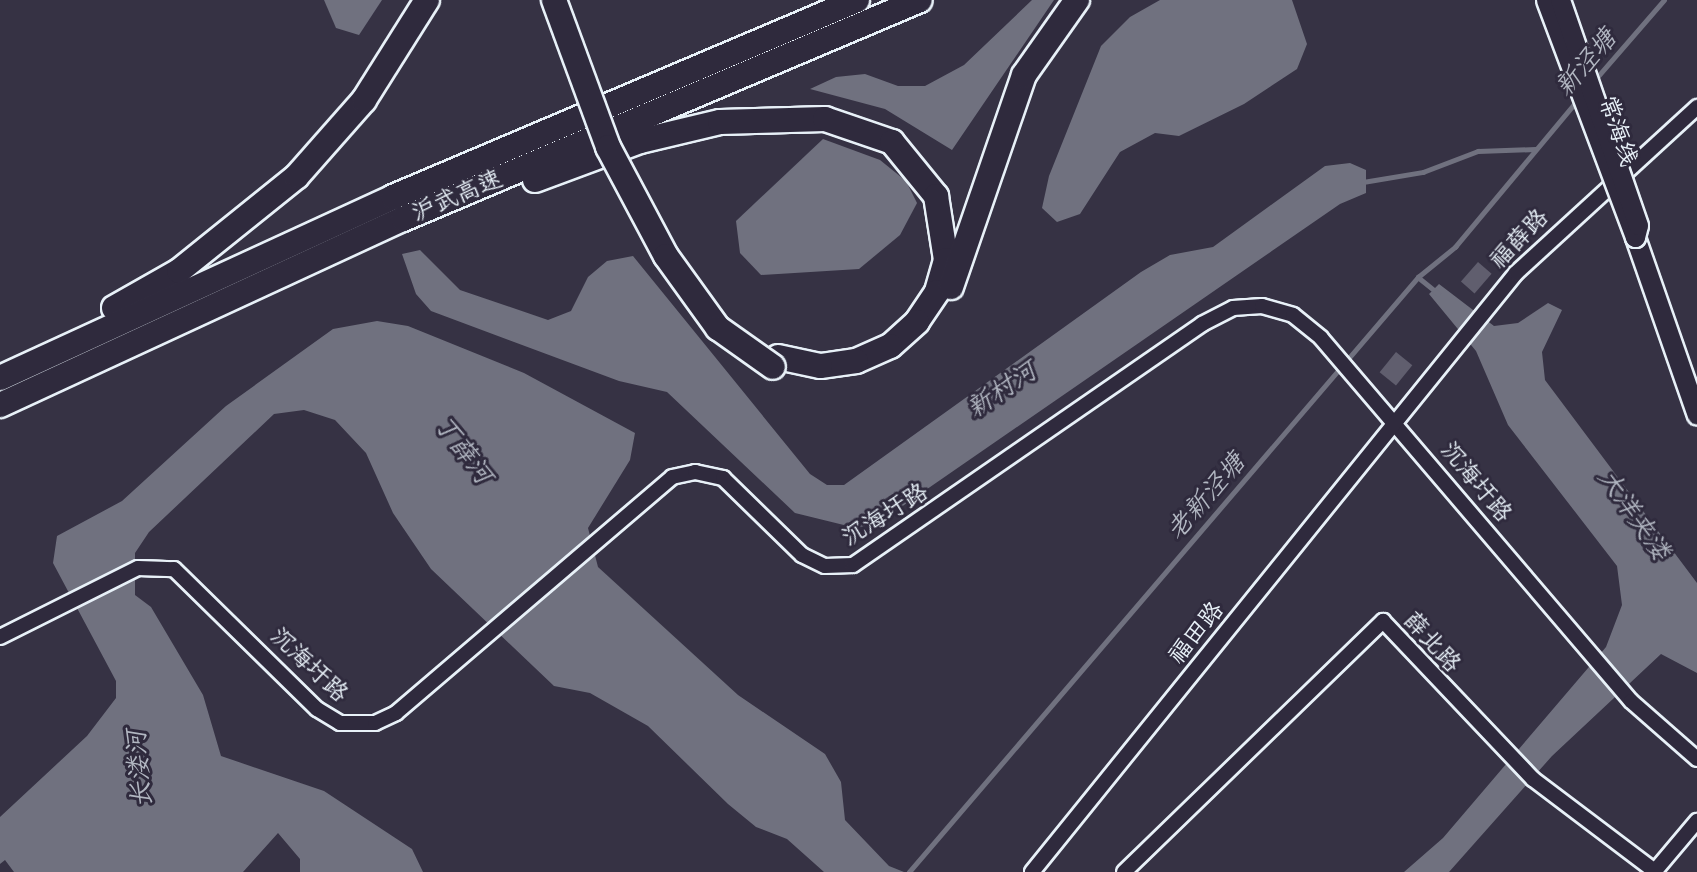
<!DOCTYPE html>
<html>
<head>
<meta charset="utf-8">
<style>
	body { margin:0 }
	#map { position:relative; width:1697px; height:872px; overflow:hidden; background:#363244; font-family:"Shantell Sans","LXGW WenKai TC",sans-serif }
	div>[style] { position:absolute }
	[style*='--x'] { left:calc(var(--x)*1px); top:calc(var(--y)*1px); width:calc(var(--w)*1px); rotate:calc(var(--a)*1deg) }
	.water>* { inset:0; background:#70717f }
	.stream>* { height:4.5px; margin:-2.25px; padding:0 2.25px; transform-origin:2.25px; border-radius:2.25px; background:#70717f }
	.building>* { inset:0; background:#605e6e; transform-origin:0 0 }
	.roads { filter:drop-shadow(2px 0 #e8f1f8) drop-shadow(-2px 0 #e8f1f8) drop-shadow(0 2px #e8f1f8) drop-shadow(0 -2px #e8f1f8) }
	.minor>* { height:14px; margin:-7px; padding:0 7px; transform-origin:7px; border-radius:7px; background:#2f2a3d }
	.secondary>* { height:19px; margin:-9.5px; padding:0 9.5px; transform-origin:9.5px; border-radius:9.5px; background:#2f2a3d }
	.motorway>* { height:24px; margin:-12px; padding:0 12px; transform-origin:12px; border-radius:12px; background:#2f2a3d }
	.bridges { filter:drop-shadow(2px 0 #e8f1f8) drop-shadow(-2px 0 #e8f1f8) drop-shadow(0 2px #e8f1f8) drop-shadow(0 -2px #e8f1f8) }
	.secondary-bridge>* { height:19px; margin:-9.5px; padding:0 9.5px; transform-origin:9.5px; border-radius:9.5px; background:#2f2a3d }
	.motorway-bridge>* { height:24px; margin:-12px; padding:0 12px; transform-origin:12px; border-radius:12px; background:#2f2a3d }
	span { translate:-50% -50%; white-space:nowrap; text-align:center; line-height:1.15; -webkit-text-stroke:6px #2f2a3d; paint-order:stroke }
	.street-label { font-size:24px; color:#e8f1f8 }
	.water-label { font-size:26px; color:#b2b7c2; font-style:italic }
</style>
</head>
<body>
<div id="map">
	<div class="water">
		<i style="clip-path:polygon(324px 0,382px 0,359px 35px,336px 28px)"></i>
		<i style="clip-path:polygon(1032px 0,1054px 0,952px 150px,885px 109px,810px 89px,836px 77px,865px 74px,898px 86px,925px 86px,964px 65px)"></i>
		<i style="clip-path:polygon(1160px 0,1292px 0,1307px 44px,1297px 69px,1244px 104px,1179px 136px,1155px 133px,1120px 152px,1080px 214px,1057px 222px,1042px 208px,1049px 176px,1101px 46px,1130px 17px)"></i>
		<i style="clip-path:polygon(823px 139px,880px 160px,906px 181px,917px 203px,900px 235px,859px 269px,761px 275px,740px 253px,736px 221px)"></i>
		<i style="clip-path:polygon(1350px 163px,1366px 170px,1366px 193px,1340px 204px,878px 523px,856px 528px,795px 513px,667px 392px,619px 381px,431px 311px,416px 294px,402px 254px,420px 250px,460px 290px,548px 320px,571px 311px,588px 277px,607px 261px,633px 256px,810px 474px,827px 485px,844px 485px,1141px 272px,1170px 255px,1213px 247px,1325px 166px)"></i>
		<i style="clip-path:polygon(1439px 284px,1494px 326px,1518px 323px,1548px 303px,1562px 310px,1542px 352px,1545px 380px,1697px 583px,1697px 673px,1661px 654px,1552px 756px,1449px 872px,1404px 872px,1443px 838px,1606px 647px,1622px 605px,1617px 566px,1508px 425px,1476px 351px,1429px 294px)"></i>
		<i style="clip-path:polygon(377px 321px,408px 326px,524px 373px,635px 433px,630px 460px,588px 528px,598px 567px,738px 695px,825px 754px,841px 782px,845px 820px,889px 866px,904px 872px,824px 872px,787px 839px,756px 827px,728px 804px,648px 726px,590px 693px,554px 686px,431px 569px,393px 513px,366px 453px,335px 420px,304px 410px,274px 414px,149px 532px,135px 553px,135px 595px,151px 607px,203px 695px,221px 756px,324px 791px,412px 849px,423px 872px,300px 872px,300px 859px,278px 833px,243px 872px,14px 872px,5px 860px,0 864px,0 817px,87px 736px,116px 698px,116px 681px,53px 563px,57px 536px,122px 501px,226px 406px,333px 329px)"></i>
	</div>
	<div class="stream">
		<i style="--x:1593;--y:82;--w:108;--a:-49.1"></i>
		<i style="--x:1363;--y:182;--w:61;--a:-9.5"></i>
		<i style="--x:1423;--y:172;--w:59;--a:-20.9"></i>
		<i style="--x:1478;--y:151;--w:57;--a:-2"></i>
		<i style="--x:1418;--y:277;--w:26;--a:39"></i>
		<i style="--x:909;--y:872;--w:783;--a:-49.45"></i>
		<i style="--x:1418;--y:277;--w:48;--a:-39"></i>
		<i style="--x:1455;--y:247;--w:189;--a:-50.2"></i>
	</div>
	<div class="building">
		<i style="left:1478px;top:262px;width:18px;height:26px;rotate:41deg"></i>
		<i style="left:1396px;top:352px;width:21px;height:26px;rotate:39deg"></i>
	</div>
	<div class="roads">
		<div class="minor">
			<i style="--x:0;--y:637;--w:154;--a:-26.6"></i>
			<i style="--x:138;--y:568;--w:36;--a:2"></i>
			<i style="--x:174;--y:569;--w:200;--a:44.4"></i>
			<i style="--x:317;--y:709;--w:27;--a:31"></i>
			<i style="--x:340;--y:723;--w:35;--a:0"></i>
			<i style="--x:375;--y:723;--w:23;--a:-25"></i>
			<i style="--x:396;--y:713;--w:363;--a:-40.5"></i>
			<i style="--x:672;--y:477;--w:24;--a:-12"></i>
			<i style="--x:695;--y:472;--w:29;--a:12"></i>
			<i style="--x:723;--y:478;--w:110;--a:44.3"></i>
			<i style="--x:802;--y:555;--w:25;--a:26"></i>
			<i style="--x:825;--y:566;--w:28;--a:-2"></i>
			<i style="--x:853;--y:565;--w:424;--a:-34.6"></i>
			<i style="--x:1202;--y:324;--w:35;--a:-27"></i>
			<i style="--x:1233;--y:308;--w:29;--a:-4"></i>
			<i style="--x:1262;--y:306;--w:32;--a:16"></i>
			<i style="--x:1293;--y:315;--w:36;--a:39"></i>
			<i style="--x:1321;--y:338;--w:477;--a:49.5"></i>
			<i style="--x:1631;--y:701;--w:88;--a:41.3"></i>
			<i style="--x:1032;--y:872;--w:770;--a:-51.06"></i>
			<i style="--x:1516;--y:273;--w:246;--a:-42.5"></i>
			<i style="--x:1124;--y:872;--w:361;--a:-44.1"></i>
			<i style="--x:1383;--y:621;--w:218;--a:46.5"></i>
			<i style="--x:1533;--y:779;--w:154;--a:37.1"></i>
			<i style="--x:1654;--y:872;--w:67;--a:-49.9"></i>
		</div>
		<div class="secondary">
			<i style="--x:1635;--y:237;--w:188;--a:70.8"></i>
		</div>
		<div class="motorway">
			<i style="--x:535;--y:180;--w:112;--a:-20.4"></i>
			<i style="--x:640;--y:141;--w:82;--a:-13.4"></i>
			<i style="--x:720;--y:122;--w:105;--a:-1.6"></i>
			<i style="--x:825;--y:119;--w:71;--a:18.9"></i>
			<i style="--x:892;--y:142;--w:70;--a:50.8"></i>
			<i style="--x:936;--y:196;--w:65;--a:81.1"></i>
			<i style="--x:946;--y:260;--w:33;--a:106"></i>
			<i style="--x:937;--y:292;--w:36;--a:124"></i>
			<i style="--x:917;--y:322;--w:36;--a:138"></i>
			<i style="--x:890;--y:346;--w:37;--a:156"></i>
			<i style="--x:856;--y:361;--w:36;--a:172"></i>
			<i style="--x:820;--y:366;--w:43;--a:-167.9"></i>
			<i style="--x:951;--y:287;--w:224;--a:-71"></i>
			<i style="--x:1024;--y:75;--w:92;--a:-54.8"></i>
			<i style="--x:114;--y:308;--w:75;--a:-29.6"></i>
			<i style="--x:179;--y:271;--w:151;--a:-38.8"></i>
			<i style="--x:297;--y:176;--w:101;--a:-48.6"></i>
			<i style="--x:364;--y:100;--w:118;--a:-57.8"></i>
			<i style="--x:0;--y:378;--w:433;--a:-24.7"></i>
			<i style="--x:393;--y:197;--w:504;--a:-23"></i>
			<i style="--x:0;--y:405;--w:444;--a:-24.8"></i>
			<i style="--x:403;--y:219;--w:561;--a:-22.96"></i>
		</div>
	</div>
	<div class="bridges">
		<div class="secondary-bridge">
			<i style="--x:1546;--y:0;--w:253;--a:69.4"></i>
			<i style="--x:1635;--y:237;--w:12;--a:-76"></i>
			<i style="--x:1638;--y:225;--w:238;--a:-109.1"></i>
		</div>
		<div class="motorway-bridge">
			<i style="--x:554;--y:0;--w:157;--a:69.8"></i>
			<i style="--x:608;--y:147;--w:123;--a:62"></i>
			<i style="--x:666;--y:256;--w:89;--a:54.2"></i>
			<i style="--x:718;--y:328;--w:67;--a:35.3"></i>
		</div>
	</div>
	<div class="street-label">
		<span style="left:1618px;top:131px;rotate:71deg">常海线</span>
		<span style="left:457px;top:196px;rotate:-23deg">沪武高速</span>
		<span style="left:1519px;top:239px;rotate:-46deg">福薛路</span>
		<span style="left:1476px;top:482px;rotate:50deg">沉海圩路</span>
		<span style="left:885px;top:515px;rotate:-32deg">沉海圩路</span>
		<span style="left:1196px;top:633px;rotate:-51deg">福田路</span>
		<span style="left:1432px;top:642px;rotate:48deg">薛北路</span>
		<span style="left:309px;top:665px;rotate:43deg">沉海圩路</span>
	</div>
	<div class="water-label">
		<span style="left:1585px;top:62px;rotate:-49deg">新泾塘</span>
		<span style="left:1001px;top:389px;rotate:-34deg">新村河</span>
		<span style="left:464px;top:449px;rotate:53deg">丁薛河</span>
		<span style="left:1205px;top:496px;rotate:-49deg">老新泾塘</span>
		<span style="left:1635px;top:514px;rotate:55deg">大洋夹溇</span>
		<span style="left:138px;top:769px;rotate:-95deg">长溇河</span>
	</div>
</div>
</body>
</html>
